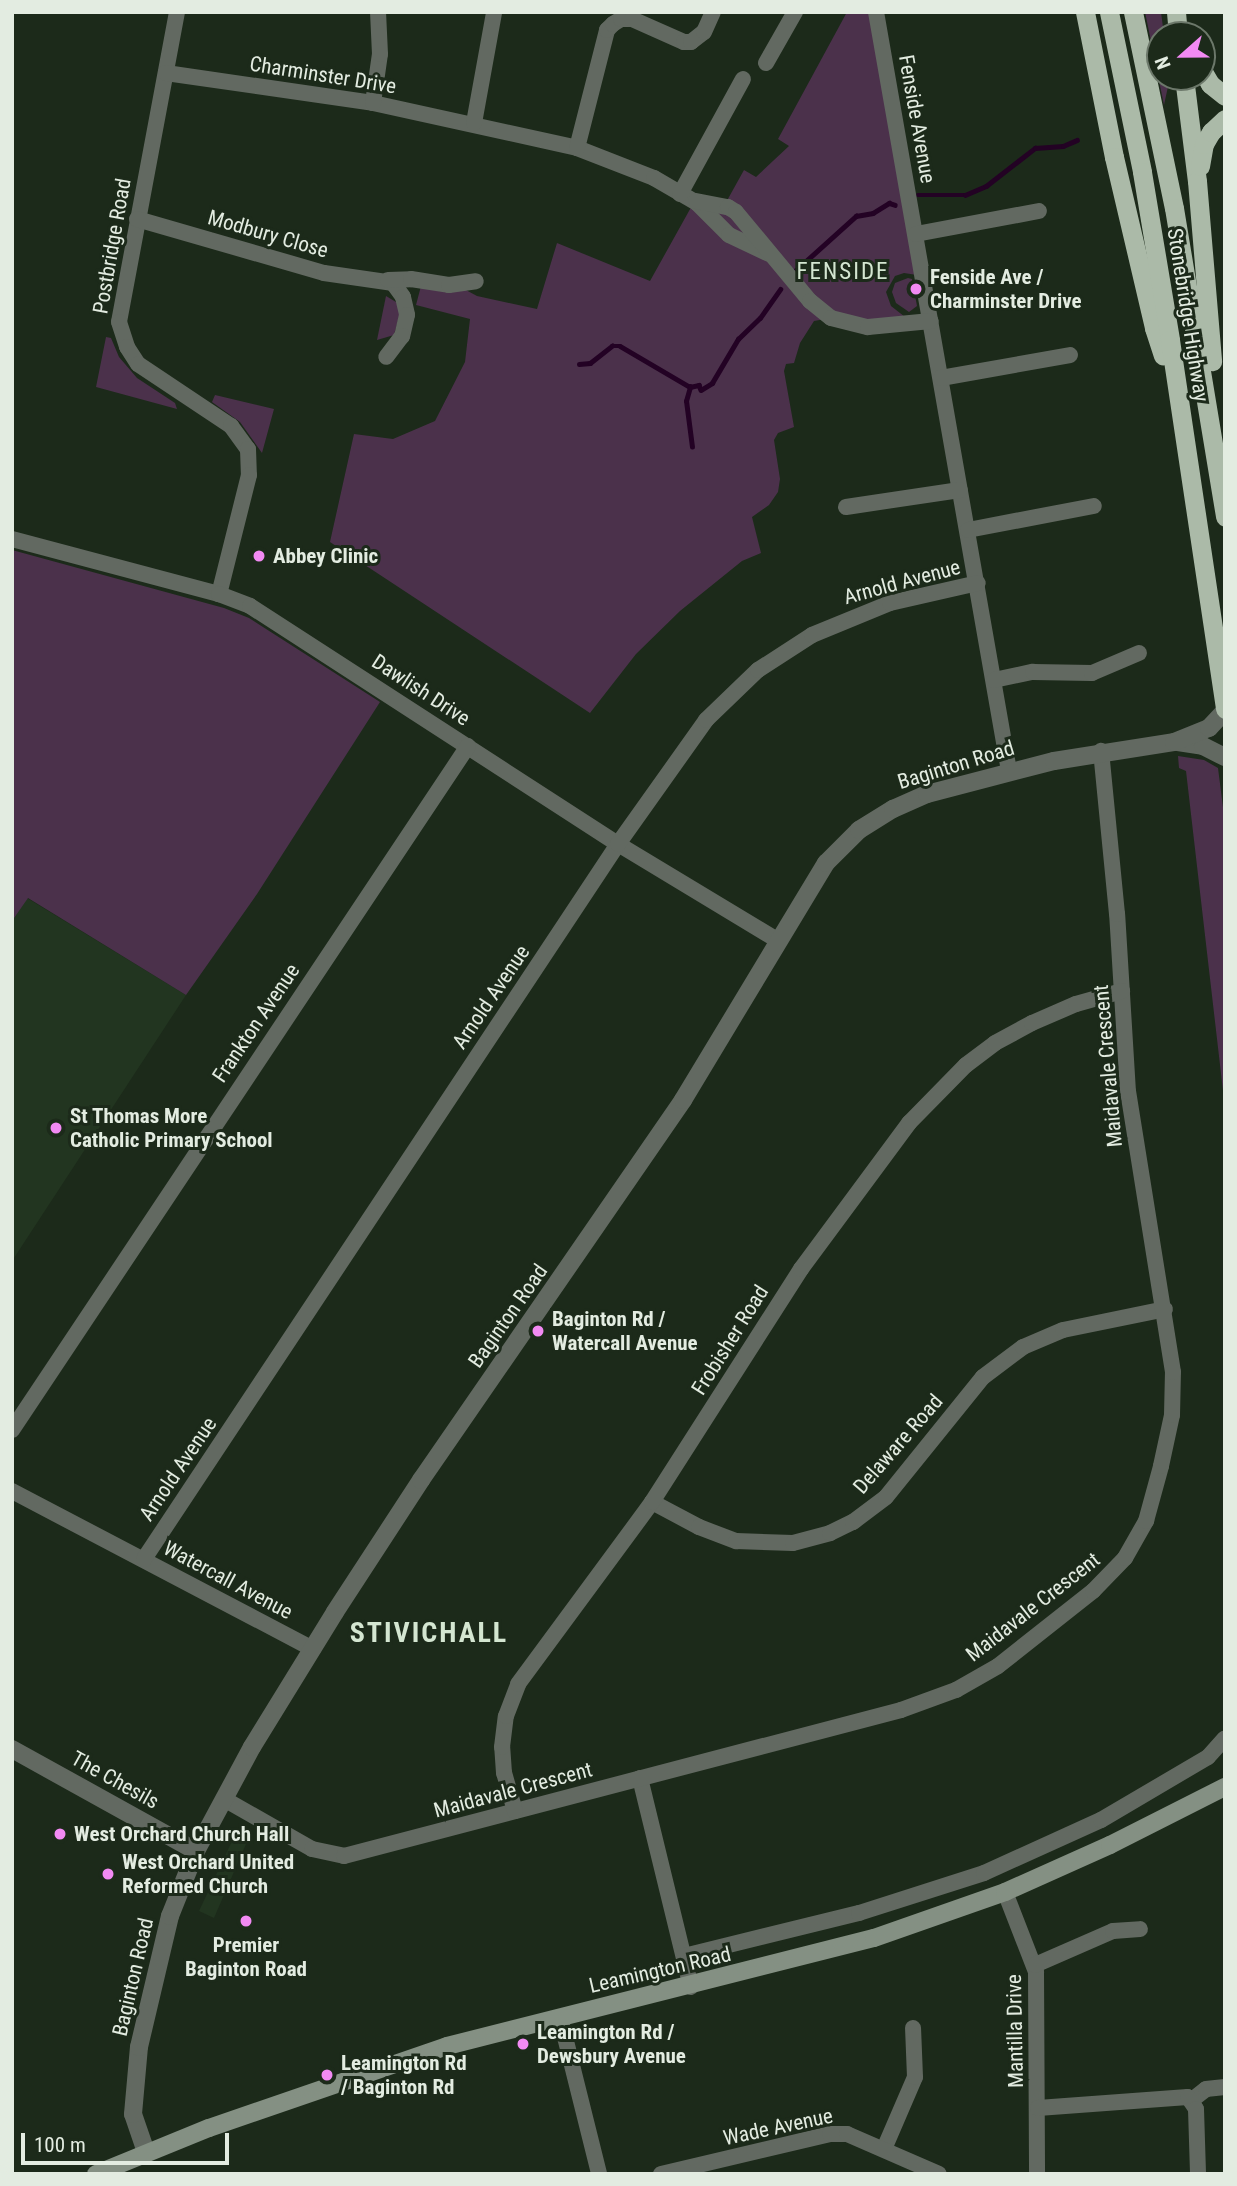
<!DOCTYPE html>
<html>
<head>
<meta charset="utf-8">
<style>
	body { margin:0 }
	#map { position:relative; width:1237px; height:2186px; overflow:hidden; background:#1c2a1a; font-family:"Roboto Condensed",sans-serif }
	div>[style] { position:absolute }
	[style*='--x'] { left:calc(var(--x)*1px); top:calc(var(--y)*1px); width:calc(var(--w)*1px); rotate:calc(var(--a)*1deg) }
	.built>* { inset:0; background:#223520 }
	.green>* { inset:0; background:#4b314b }
	.stream>* { height:4.5px; margin:-2.25px; padding:0 2.25px; transform-origin:2.25px; border-radius:2.25px; background:#230224 }
	.minor>* { height:16px; margin:-8px; padding:0 8px; transform-origin:8px; border-radius:8px; background:#626961 }
	.tertiary>* { height:18px; margin:-9px; padding:0 9px; transform-origin:9px; border-radius:9px; background:#626961 }
	.secondary>* { height:18px; margin:-9px; padding:0 9px; transform-origin:9px; border-radius:9px; background:#849083 }
	.trunk>* { height:19px; margin:-9.5px; padding:0 9.5px; transform-origin:9.5px; border-radius:9.5px; background:#abbaa8 }
	.dots>* { width:19px; height:19px; translate:-50% -50%; box-sizing:border-box; border:4px solid #1c2a1a; border-radius:50% }
	span { translate:-50% -50%; white-space:nowrap; text-align:center; line-height:1.15; -webkit-text-stroke:6px #1c2a1a; paint-order:stroke }
	.street-label { font-size:21px; color:#e3ece1 }
	.poi-label { font-size:21px; color:#e3ece1; font-weight:700 }
	.left { translate:0 -50%; text-align:left }
	.neighbourhood-label { font-size:23px; color:#d4e6d1; letter-spacing:2px }
	.district-label { font-size:28px; color:#d4e6d1; font-weight:700; letter-spacing:2px }
	.frame { position:absolute; inset:0; border:14px solid #e3ece1; pointer-events:none }
	.north { position:absolute; left:1146px; top:21px; width:70px; height:70px; box-sizing:border-box; background:#1c2a1a; border:2px solid #6c786a; border-radius:50%; rotate:249deg; font-size:19px; font-weight:700; line-height:28px; text-align:center; color:#e3ece1 }
	.north::after { content:''; display:block; margin:auto; width:24px; height:32px; background:#f28af3; clip-path:polygon(50% 0,100% 100%,50% 72%,0 100%) }
	.scale { position:absolute; left:21px; top:2133px; width:208px; height:32px; box-sizing:border-box; border:4px solid #e3ece1; border-top:0; padding-left:9px; font-size:21px; line-height:24px; white-space:nowrap; color:#e3ece1; -webkit-text-stroke:5px #1c2a1a; paint-order:stroke }
</style>
</head>
<body>
<div id="map">
	<div class="built">
		<i style="clip-path:polygon(27px 898px,186px 995px,12px 1261px,12px 921px)"></i>
		<i style="clip-path:polygon(234px 1837px,246px 1844px,214px 1918px,199px 1911px)"></i>
	</div>
	<div class="green">
		<i style="clip-path:polygon(847px 12px,876px 12px,917px 275px,904px 273px,895px 276px,886px 292px,891px 306px,914px 324px,831px 318px,814px 321px,800px 343px,794px 363px,786px 364px,784px 371px,794px 427px,778px 433px,774px 440px,780px 479px,778px 492px,769px 505px,752px 517px,761px 553px,742px 561px,680px 611px,636px 654px,590px 713px,330px 542px,354px 434px,393px 439px,435px 421px,465px 362px,470px 319px,416px 305px,421px 286px,464px 289px,477px 296px,537px 309px,557px 243px,650px 281px,694px 202px,724px 206px,744px 170px,756px 177px,789px 146px,778px 139px)"></i>
		<i style="clip-path:polygon(1145px 12px,1161px 12px,1164px 35px,1160px 35px,1160px 77px,1169px 77px,1169px 82px,1164px 105px)"></i>
		<i style="clip-path:polygon(908px 278px,912px 279px,917px 306px,909px 312px,896px 303px,892px 292px,895px 283px)"></i>
		<i style="clip-path:polygon(386px 296px,396px 302px,401px 310px,394px 335px,377px 340px)"></i>
		<i style="clip-path:polygon(106px 337px,111px 338px,119px 357px,137px 378px,175px 403px,177px 409px,96px 387px)"></i>
		<i style="clip-path:polygon(215px 395px,274px 409px,262px 453px,240px 422px,212px 402px)"></i>
		<i style="clip-path:polygon(12px 550px,224px 608px,249px 618px,380px 702px,257px 894px,186px 995px,28px 898px,12px 921px)"></i>
		<i style="clip-path:polygon(1178px 756px,1204px 760px,1218px 768px,1225px 823px,1225px 1108px,1186px 771px,1179px 768px)"></i>
	</div>
	<div class="stream">
		<i style="--x:918;--y:195;--w:47;--a:0"></i>
		<i style="--x:965;--y:195;--w:23;--a:-23"></i>
		<i style="--x:986;--y:186;--w:62;--a:-37.8"></i>
		<i style="--x:1035;--y:148;--w:28;--a:-4"></i>
		<i style="--x:1063;--y:146;--w:15;--a:-23"></i>
		<i style="--x:796;--y:270;--w:81;--a:-42"></i>
		<i style="--x:856;--y:216;--w:17;--a:-10"></i>
		<i style="--x:873;--y:213;--w:19;--a:-32"></i>
		<i style="--x:889;--y:203;--w:6;--a:18"></i>
		<i style="--x:579;--y:364;--w:11;--a:-5"></i>
		<i style="--x:590;--y:363;--w:28;--a:-38"></i>
		<i style="--x:612;--y:346;--w:8;--a:0"></i>
		<i style="--x:620;--y:346;--w:81;--a:30.4"></i>
		<i style="--x:692;--y:447;--w:46;--a:-97.4"></i>
		<i style="--x:686;--y:401;--w:15;--a:-74"></i>
		<i style="--x:690;--y:387;--w:9;--a:-13"></i>
		<i style="--x:699;--y:385;--w:5;--a:68"></i>
		<i style="--x:701;--y:390;--w:13;--a:-32"></i>
		<i style="--x:712;--y:383;--w:51;--a:-59.4"></i>
		<i style="--x:738;--y:339;--w:30;--a:-44"></i>
		<i style="--x:760;--y:318;--w:35;--a:-55"></i>
	</div>
	<div class="minor">
		<i style="--x:177;--y:12;--w:315;--a:100.6"></i>
		<i style="--x:119;--y:322;--w:26;--a:72"></i>
		<i style="--x:127;--y:347;--w:20;--a:57"></i>
		<i style="--x:138;--y:364;--w:112;--a:33.7"></i>
		<i style="--x:231;--y:426;--w:29;--a:54"></i>
		<i style="--x:248;--y:449;--w:26;--a:88"></i>
		<i style="--x:249;--y:475;--w:123;--a:104.1"></i>
		<i style="--x:876;--y:12;--w:771;--a:80.06"></i>
		<i style="--x:766;--y:63;--w:59;--a:-60.4"></i>
		<i style="--x:166;--y:73;--w:209;--a:8.2"></i>
		<i style="--x:373;--y:103;--w:209;--a:12.4"></i>
		<i style="--x:577;--y:148;--w:83;--a:21.3"></i>
		<i style="--x:654;--y:178;--w:50;--a:30.2"></i>
		<i style="--x:697;--y:203;--w:45;--a:45"></i>
		<i style="--x:729;--y:235;--w:44;--a:25.4"></i>
		<i style="--x:373;--y:103;--w:49;--a:-81.9"></i>
		<i style="--x:380;--y:54;--w:42;--a:-92.7"></i>
		<i style="--x:474;--y:123;--w:112;--a:-79.7"></i>
		<i style="--x:577;--y:148;--w:122;--a:-75.7"></i>
		<i style="--x:607;--y:30;--w:8;--a:-45"></i>
		<i style="--x:613;--y:24;--w:9;--a:-32"></i>
		<i style="--x:621;--y:19;--w:11;--a:0"></i>
		<i style="--x:632;--y:19;--w:57;--a:23.9"></i>
		<i style="--x:684;--y:42;--w:7;--a:0"></i>
		<i style="--x:691;--y:42;--w:16;--a:-38"></i>
		<i style="--x:704;--y:32;--w:22;--a:-66"></i>
		<i style="--x:680;--y:194;--w:131;--a:-61.3"></i>
		<i style="--x:696;--y:201;--w:33;--a:11"></i>
		<i style="--x:728;--y:207;--w:9;--a:32"></i>
		<i style="--x:736;--y:212;--w:116;--a:50.3"></i>
		<i style="--x:810;--y:301;--w:27;--a:39"></i>
		<i style="--x:831;--y:318;--w:38;--a:14"></i>
		<i style="--x:868;--y:327;--w:63;--a:-5.4"></i>
		<i style="--x:137;--y:219;--w:195;--a:16.1"></i>
		<i style="--x:324;--y:273;--w:70;--a:8.2"></i>
		<i style="--x:393;--y:283;--w:17;--a:54"></i>
		<i style="--x:403;--y:297;--w:18;--a:77"></i>
		<i style="--x:407;--y:315;--w:22;--a:103"></i>
		<i style="--x:402;--y:336;--w:26;--a:127"></i>
		<i style="--x:916;--y:234;--w:125;--a:-10.6"></i>
		<i style="--x:388;--y:280;--w:23;--a:-2"></i>
		<i style="--x:411;--y:279;--w:38;--a:9"></i>
		<i style="--x:449;--y:285;--w:27;--a:-8"></i>
		<i style="--x:941;--y:378;--w:131;--a:-10.1"></i>
		<i style="--x:846;--y:507;--w:115;--a:-8.5"></i>
		<i style="--x:968;--y:530;--w:128;--a:-10.8"></i>
		<i style="--x:12;--y:539;--w:214;--a:14.9"></i>
		<i style="--x:219;--y:594;--w:33;--a:21"></i>
		<i style="--x:250;--y:606;--w:438;--a:32.9"></i>
		<i style="--x:618;--y:844;--w:188;--a:31.1"></i>
		<i style="--x:994;--y:680;--w:40;--a:-12"></i>
		<i style="--x:1033;--y:672;--w:59;--a:1"></i>
		<i style="--x:1092;--y:673;--w:51;--a:-23.1"></i>
		<i style="--x:12;--y:1430;--w:822;--a:-56.31"></i>
		<i style="--x:12;--y:1491;--w:340;--a:27.7"></i>
		<i style="--x:652;--y:1502;--w:53;--a:28"></i>
		<i style="--x:699;--y:1527;--w:40;--a:21"></i>
		<i style="--x:736;--y:1541;--w:57;--a:2"></i>
		<i style="--x:793;--y:1543;--w:38;--a:-15"></i>
		<i style="--x:830;--y:1533;--w:25;--a:-26"></i>
		<i style="--x:853;--y:1522;--w:41;--a:-37.1"></i>
		<i style="--x:886;--y:1497;--w:154;--a:-51.1"></i>
		<i style="--x:983;--y:1377;--w:50;--a:-36.9"></i>
		<i style="--x:1023;--y:1347;--w:43;--a:-23"></i>
		<i style="--x:1063;--y:1330;--w:104;--a:-11.6"></i>
		<i style="--x:144;--y:1559;--w:858;--a:-56.46"></i>
		<i style="--x:618;--y:844;--w:152;--a:-54.6"></i>
		<i style="--x:706;--y:720;--w:72;--a:-43.9"></i>
		<i style="--x:758;--y:670;--w:64;--a:-32.9"></i>
		<i style="--x:812;--y:635;--w:84;--a:-22.3"></i>
		<i style="--x:890;--y:603;--w:90;--a:-12.8"></i>
		<i style="--x:640;--y:1778;--w:215;--a:76.3"></i>
		<i style="--x:224;--y:1799;--w:101;--a:29.6"></i>
		<i style="--x:312;--y:1849;--w:33;--a:12"></i>
		<i style="--x:344;--y:1856;--w:576;--a:-14.69"></i>
		<i style="--x:901;--y:1710;--w:59;--a:-20"></i>
		<i style="--x:956;--y:1690;--w:48;--a:-29.7"></i>
		<i style="--x:998;--y:1666;--w:121;--a:-38.3"></i>
		<i style="--x:1093;--y:1591;--w:46;--a:-45.9"></i>
		<i style="--x:1125;--y:1558;--w:43;--a:-60.4"></i>
		<i style="--x:1146;--y:1521;--w:57;--a:-74.7"></i>
		<i style="--x:1161;--y:1466;--w:52;--a:-77.8"></i>
		<i style="--x:1172;--y:1415;--w:43;--a:-88.7"></i>
		<i style="--x:1173;--y:1372;--w:284;--a:-99.1"></i>
		<i style="--x:1128;--y:1092;--w:178;--a:-93.5"></i>
		<i style="--x:1117;--y:914;--w:164;--a:-95.6"></i>
		<i style="--x:515;--y:1811;--w:40;--a:-106"></i>
		<i style="--x:504;--y:1773;--w:26;--a:-94"></i>
		<i style="--x:502;--y:1747;--w:31;--a:-83"></i>
		<i style="--x:506;--y:1716;--w:34;--a:-69"></i>
		<i style="--x:518;--y:1684;--w:226;--a:-53.6"></i>
		<i style="--x:652;--y:1502;--w:277;--a:-57.4"></i>
		<i style="--x:801;--y:1269;--w:182;--a:-53.5"></i>
		<i style="--x:909;--y:1123;--w:81;--a:-45.5"></i>
		<i style="--x:966;--y:1065;--w:36;--a:-37"></i>
		<i style="--x:995;--y:1043;--w:42;--a:-28.4"></i>
		<i style="--x:1032;--y:1023;--w:48;--a:-23.4"></i>
		<i style="--x:1076;--y:1004;--w:48;--a:-15.8"></i>
		<i style="--x:1005;--y:1892;--w:86;--a:68.8"></i>
		<i style="--x:1036;--y:1972;--w:202;--a:89.7"></i>
		<i style="--x:684;--y:1956;--w:180;--a:-13.8"></i>
		<i style="--x:859;--y:1913;--w:131;--a:-17.7"></i>
		<i style="--x:984;--y:1873;--w:128;--a:-24.4"></i>
		<i style="--x:1101;--y:1820;--w:124;--a:-30.5"></i>
		<i style="--x:1208;--y:1757;--w:25;--a:-48"></i>
		<i style="--x:1035;--y:1965;--w:85;--a:-23.6"></i>
		<i style="--x:1113;--y:1931;--w:27;--a:-4"></i>
		<i style="--x:560;--y:2017;--w:162;--a:76"></i>
		<i style="--x:1192;--y:2100;--w:18;--a:-38"></i>
		<i style="--x:1206;--y:2089;--w:19;--a:-6"></i>
		<i style="--x:1038;--y:2108;--w:150;--a:-4.2"></i>
		<i style="--x:1188;--y:2097;--w:14;--a:56"></i>
		<i style="--x:1196;--y:2109;--w:65;--a:88.2"></i>
		<i style="--x:884;--y:2149;--w:78;--a:-66.7"></i>
		<i style="--x:915;--y:2077;--w:49;--a:-92.3"></i>
		<i style="--x:661;--y:2174;--w:174;--a:-13.3"></i>
		<i style="--x:830;--y:2134;--w:17;--a:0"></i>
		<i style="--x:847;--y:2134;--w:100;--a:23.5"></i>
	</div>
	<div class="tertiary">
		<i style="--x:1178;--y:742;--w:25;--a:9"></i>
		<i style="--x:1203;--y:746;--w:25;--a:27"></i>
		<i style="--x:12;--y:1749;--w:210;--a:29"></i>
		<i style="--x:146;--y:2152;--w:40;--a:-108.9"></i>
		<i style="--x:133;--y:2114;--w:67;--a:-84.9"></i>
		<i style="--x:139;--y:2047;--w:135;--a:-76.7"></i>
		<i style="--x:170;--y:1916;--w:70;--a:-68.2"></i>
		<i style="--x:196;--y:1851;--w:118;--a:-61.7"></i>
		<i style="--x:252;--y:1747;--w:158;--a:-58.4"></i>
		<i style="--x:335;--y:1612;--w:158;--a:-56.9"></i>
		<i style="--x:421;--y:1480;--w:462;--a:-55.4"></i>
		<i style="--x:683;--y:1100;--w:277;--a:-58.9"></i>
		<i style="--x:826;--y:863;--w:47;--a:-45"></i>
		<i style="--x:859;--y:830;--w:40;--a:-32"></i>
		<i style="--x:893;--y:809;--w:37;--a:-24"></i>
		<i style="--x:927;--y:794;--w:131;--a:-14.6"></i>
		<i style="--x:1054;--y:761;--w:121;--a:-9"></i>
		<i style="--x:1174;--y:742;--w:38;--a:-22"></i>
		<i style="--x:1209;--y:728;--w:23;--a:-47"></i>
	</div>
	<div class="secondary">
		<i style="--x:96;--y:2174;--w:122;--a:-22.2"></i>
		<i style="--x:209;--y:2128;--w:252;--a:-19"></i>
		<i style="--x:447;--y:2046;--w:440;--a:-14.2"></i>
		<i style="--x:874;--y:1938;--w:139;--a:-19.3"></i>
		<i style="--x:1005;--y:1892;--w:115;--a:-24.1"></i>
		<i style="--x:1110;--y:1845;--w:129;--a:-26.8"></i>
	</div>
	<div class="trunk">
		<i style="--x:1085;--y:12;--w:148;--a:78.7"></i>
		<i style="--x:1114;--y:157;--w:176;--a:76.8"></i>
		<i style="--x:1154;--y:328;--w:29;--a:72"></i>
		<i style="--x:1109;--y:12;--w:163;--a:78.3"></i>
		<i style="--x:1142;--y:172;--w:170;--a:80.5"></i>
		<i style="--x:1170;--y:340;--w:373;--a:81.5"></i>
		<i style="--x:1133;--y:12;--w:200;--a:78.2"></i>
		<i style="--x:1174;--y:208;--w:313;--a:80.6"></i>
		<i style="--x:1176;--y:12;--w:23;--a:85"></i>
		<i style="--x:1202;--y:70;--w:16;--a:60"></i>
		<i style="--x:1210;--y:84;--w:19;--a:39"></i>
		<i style="--x:1184;--y:77;--w:105;--a:82.9"></i>
		<i style="--x:1197;--y:181;--w:181;--a:85.2"></i>
		<i style="--x:1200;--y:166;--w:22;--a:-80"></i>
		<i style="--x:1204;--y:144;--w:14;--a:-60"></i>
		<i style="--x:1211;--y:132;--w:19;--a:-43"></i>
	</div>
	<div class="dots">
		<i style="left:916px;top:289px;background:#f28af3"></i>
		<i style="left:259px;top:556px;background:#f28af3"></i>
		<i style="left:56px;top:1128px;background:#f28af3"></i>
		<i style="left:538px;top:1331px;background:#f28af3"></i>
		<i style="left:60px;top:1834px;background:#f28af3"></i>
		<i style="left:108px;top:1874px;background:#f28af3"></i>
		<i style="left:246px;top:1921px;background:#f28af3"></i>
		<i style="left:523px;top:2044px;background:#f28af3"></i>
		<i style="left:327px;top:2075px;background:#f28af3"></i>
	</div>
	<div class="street-label">
		<span style="left:323px;top:75px;rotate:9deg">Charminster Drive</span>
		<span style="left:917px;top:119px;rotate:80deg">Fenside Avenue</span>
		<span style="left:268px;top:234px;rotate:16deg">Modbury Close</span>
		<span style="left:112px;top:246px;rotate:-80deg">Postbridge Road</span>
		<span style="left:1188px;top:315px;rotate:81deg">Stonebridge Highway</span>
		<span style="left:902px;top:582px;rotate:-15deg">Arnold Avenue</span>
		<span style="left:421px;top:690px;rotate:33deg">Dawlish Drive</span>
		<span style="left:956px;top:765px;rotate:-17deg">Baginton Road</span>
		<span style="left:491px;top:997px;rotate:-56deg">Arnold Avenue</span>
		<span style="left:256px;top:1023px;rotate:-56deg">Frankton Avenue</span>
		<span style="left:1108px;top:1066px;rotate:-95deg">Maidavale Crescent</span>
		<span style="left:508px;top:1316px;rotate:-55deg">Baginton Road</span>
		<span style="left:730px;top:1340px;rotate:-58deg">Frobisher Road</span>
		<span style="left:898px;top:1444px;rotate:-49deg">Delaware Road</span>
		<span style="left:178px;top:1469px;rotate:-56deg">Arnold Avenue</span>
		<span style="left:228px;top:1580px;rotate:28deg">Watercall Avenue</span>
		<span style="left:1033px;top:1607px;rotate:-38deg">Maidavale Crescent</span>
		<span style="left:115px;top:1780px;rotate:29deg">The Chesils</span>
		<span style="left:513px;top:1790px;rotate:-15deg">Maidavale Crescent</span>
		<span style="left:660px;top:1970px;rotate:-13deg">Leamington Road</span>
		<span style="left:133px;top:1977px;rotate:-77deg">Baginton Road</span>
		<span style="left:1015px;top:2031px;rotate:-91deg">Mantilla Drive</span>
		<span style="left:778px;top:2127px;rotate:-12deg">Wade Avenue</span>
	</div>
	<div class="poi-label">
		<span class="left" style="left:930px;top:289px">Fenside Ave /<br>Charminster Drive</span>
		<span class="left" style="left:273px;top:556px">Abbey Clinic</span>
		<span class="left" style="left:70px;top:1128px">St Thomas More<br>Catholic Primary School</span>
		<span class="left" style="left:552px;top:1331px">Baginton Rd /<br>Watercall Avenue</span>
		<span class="left" style="left:74px;top:1834px">West Orchard Church Hall</span>
		<span class="left" style="left:122px;top:1874px">West Orchard United<br>Reformed Church</span>
		<span style="left:246px;top:1957px">Premier<br>Baginton Road</span>
		<span class="left" style="left:537px;top:2044px">Leamington Rd /<br>Dewsbury Avenue</span>
		<span class="left" style="left:341px;top:2075px">Leamington Rd<br>/ Baginton Rd</span>
	</div>
	<div class="neighbourhood-label">
		<span style="left:843px;top:272px">FENSIDE</span>
	</div>
	<div class="district-label">
		<span style="left:429px;top:1633px">STIVICHALL</span>
	</div>
	<div class="frame"></div>
	<div class="north">N</div>
	<div class="scale">100 m</div>
</div>
</body>
</html>
